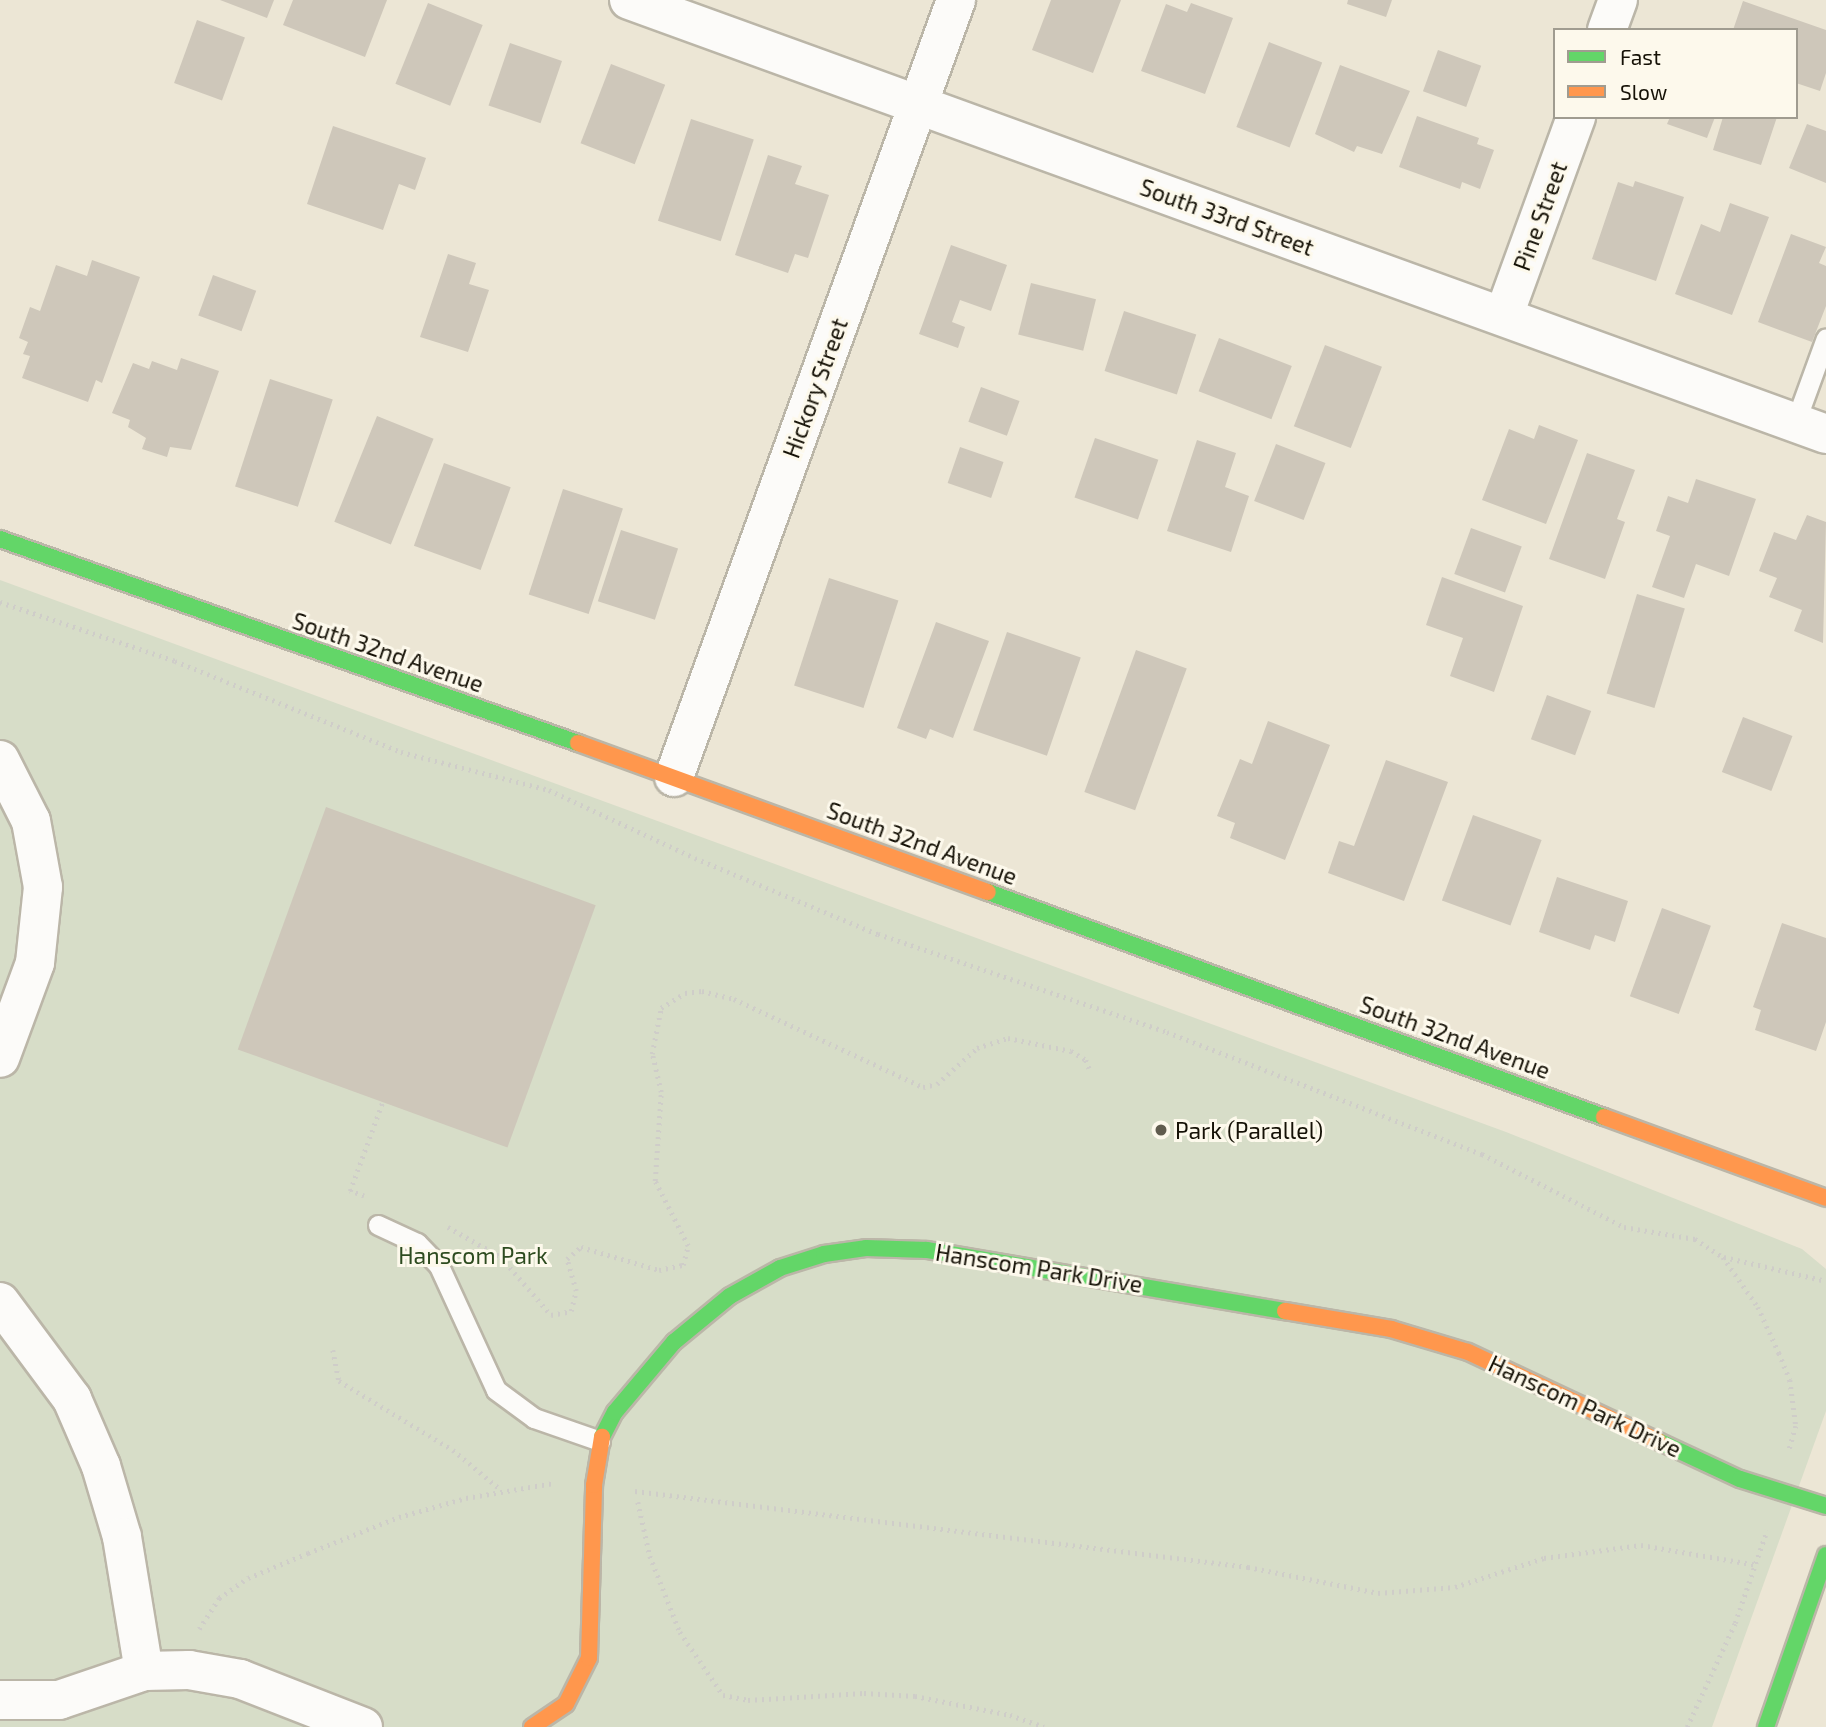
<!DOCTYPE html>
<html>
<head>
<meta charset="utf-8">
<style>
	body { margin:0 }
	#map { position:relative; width:1826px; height:1727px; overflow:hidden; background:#ece6d5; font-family:"Exo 2",sans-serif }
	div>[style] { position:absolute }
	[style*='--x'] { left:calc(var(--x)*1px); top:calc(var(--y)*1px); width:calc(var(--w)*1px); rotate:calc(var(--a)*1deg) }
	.green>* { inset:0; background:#d7ddc8 }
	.building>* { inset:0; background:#cec7ba; transform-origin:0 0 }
	.path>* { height:4.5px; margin-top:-2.25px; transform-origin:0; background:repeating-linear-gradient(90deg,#cfcdc9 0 2px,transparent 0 7px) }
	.roads { filter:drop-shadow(2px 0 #bbb6a8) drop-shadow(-2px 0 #bbb6a8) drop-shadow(0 2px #bbb6a8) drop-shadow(0 -2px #bbb6a8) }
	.lane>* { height:19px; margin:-9.5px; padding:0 9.5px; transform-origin:9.5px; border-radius:9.5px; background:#fcfbf9 }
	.street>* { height:38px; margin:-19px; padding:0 19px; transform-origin:19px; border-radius:19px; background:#fcfbf9 }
	.fast>* { height:16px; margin:-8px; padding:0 8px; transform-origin:8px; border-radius:8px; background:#63d668 }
	.slow>* { height:16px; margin:-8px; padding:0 8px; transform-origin:8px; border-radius:8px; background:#ff974d }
	.dots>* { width:19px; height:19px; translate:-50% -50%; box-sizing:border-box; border:4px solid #fdf9ec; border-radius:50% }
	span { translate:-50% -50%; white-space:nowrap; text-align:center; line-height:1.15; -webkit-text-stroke:6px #fdf9ec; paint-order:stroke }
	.street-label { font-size:23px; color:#151106 }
	.poi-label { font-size:23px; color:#151106 }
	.left { translate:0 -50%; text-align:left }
	.park-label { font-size:23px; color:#2d4b1f }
	.legend { position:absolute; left:1553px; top:28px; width:245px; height:91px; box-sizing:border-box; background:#fdf9ec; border:2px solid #a09c90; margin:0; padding:9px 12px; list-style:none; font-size:21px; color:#151106 }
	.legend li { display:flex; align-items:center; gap:14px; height:35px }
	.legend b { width:35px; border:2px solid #a09c90 }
</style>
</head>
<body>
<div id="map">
	<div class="green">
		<i style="clip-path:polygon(0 580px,1506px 1132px,1802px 1249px,1826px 1269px,1826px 1411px,1712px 1727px,0 1727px)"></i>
	</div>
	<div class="building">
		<i style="clip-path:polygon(220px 0,274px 0,267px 18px)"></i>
		<i style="clip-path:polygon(293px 0,387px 0,365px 57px,283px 25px)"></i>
		<i style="clip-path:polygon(1051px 0,1121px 0,1093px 73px,1032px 50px)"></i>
		<i style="clip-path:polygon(1348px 0,1392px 0,1386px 17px,1347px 4px)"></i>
		<i style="clip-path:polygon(1743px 1px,1826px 30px,1826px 73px,1820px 91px,1796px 83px,1796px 30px,1733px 30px)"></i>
		<i style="left:428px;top:3px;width:59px;height:87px;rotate:22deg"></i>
		<i style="clip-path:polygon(1191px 3px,1233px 18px,1205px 94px,1141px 71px,1166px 4px,1187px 12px)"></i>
		<i style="left:197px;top:20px;width:51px;height:67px;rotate:20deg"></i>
		<i style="left:1269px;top:42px;width:57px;height:91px;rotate:21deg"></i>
		<i style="left:510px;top:43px;width:55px;height:66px;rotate:19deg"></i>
		<i style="left:1438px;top:50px;width:46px;height:44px;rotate:20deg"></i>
		<i style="left:611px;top:64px;width:58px;height:85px;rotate:21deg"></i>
		<i style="clip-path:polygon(1340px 65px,1410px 91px,1382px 154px,1357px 146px,1354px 152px,1315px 134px)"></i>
		<i style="clip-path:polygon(1417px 116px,1479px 138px,1477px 144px,1494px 150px,1480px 189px,1462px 182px,1460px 189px,1399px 167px)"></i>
		<i style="clip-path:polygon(1670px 117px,1715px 117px,1707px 138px,1667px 124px)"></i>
		<i style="clip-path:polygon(1723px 117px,1777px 117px,1761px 165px,1713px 150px)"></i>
		<i style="left:691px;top:119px;width:66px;height:107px;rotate:18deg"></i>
		<i style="clip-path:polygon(1807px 124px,1826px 131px,1826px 183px,1789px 168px)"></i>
		<i style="clip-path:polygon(333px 126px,426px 158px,415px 190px,399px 184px,383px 230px,307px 204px)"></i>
		<i style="clip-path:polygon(768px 155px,802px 166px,795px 184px,829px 195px,808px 258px,795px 254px,788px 273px,735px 255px)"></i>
		<i style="clip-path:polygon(1635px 181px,1684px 197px,1656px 281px,1592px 259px,1618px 182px,1633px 187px)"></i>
		<i style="clip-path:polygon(1730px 203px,1769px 217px,1732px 315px,1675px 294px,1701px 224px,1720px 232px)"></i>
		<i style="clip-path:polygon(1791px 234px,1826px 247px,1819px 263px,1826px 266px,1826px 306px,1812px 342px,1758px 322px)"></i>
		<i style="clip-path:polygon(951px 245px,1007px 265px,991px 311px,960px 300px,952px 322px,965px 327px,958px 348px,919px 334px)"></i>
		<i style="clip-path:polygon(448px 254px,476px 263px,469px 284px,489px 290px,468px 352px,420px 337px)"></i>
		<i style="clip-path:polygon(92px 260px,140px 277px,102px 383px,96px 380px,88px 402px,22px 378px,30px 356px,23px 354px,28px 342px,19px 338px,30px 307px,40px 311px,56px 265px,87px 276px)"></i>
		<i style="left:213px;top:275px;width:46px;height:43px;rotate:20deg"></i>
		<i style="left:1031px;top:283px;width:67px;height:53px;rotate:14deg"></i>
		<i style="left:1124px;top:311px;width:76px;height:63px;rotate:18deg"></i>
		<i style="left:1219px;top:338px;width:78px;height:57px;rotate:21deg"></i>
		<i style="left:1325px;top:345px;width:61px;height:87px;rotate:21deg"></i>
		<i style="clip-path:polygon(181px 358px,219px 371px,191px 450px,170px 447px,167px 457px,142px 449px,146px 438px,128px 427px,130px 420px,112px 413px,133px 363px,149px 369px,152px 361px,177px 370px)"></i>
		<i style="left:270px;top:379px;width:66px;height:113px;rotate:18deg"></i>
		<i style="left:981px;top:387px;width:41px;height:37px;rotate:20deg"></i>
		<i style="left:377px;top:416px;width:61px;height:114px;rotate:22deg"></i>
		<i style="clip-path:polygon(1539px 425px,1578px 440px,1546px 524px,1482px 500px,1509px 429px,1534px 439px)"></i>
		<i style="left:1095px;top:438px;width:67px;height:63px;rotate:19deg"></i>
		<i style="clip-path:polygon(1197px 440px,1236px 453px,1225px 487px,1249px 496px,1231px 552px,1167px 531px)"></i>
		<i style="left:1276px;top:444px;width:53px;height:61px;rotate:21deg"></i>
		<i style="left:960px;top:447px;width:46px;height:38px;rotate:19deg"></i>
		<i style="clip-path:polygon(1587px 453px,1635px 470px,1617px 519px,1625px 522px,1605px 579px,1549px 559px)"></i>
		<i style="left:444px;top:463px;width:71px;height:88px;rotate:20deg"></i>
		<i style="clip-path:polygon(1696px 479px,1756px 499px,1729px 576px,1696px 564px,1684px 598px,1652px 587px,1670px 536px,1656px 531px,1668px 496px,1688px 503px)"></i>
		<i style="left:563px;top:489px;width:63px;height:111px;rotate:18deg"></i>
		<i style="clip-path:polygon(1807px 515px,1826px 522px,1823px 643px,1794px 631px,1802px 610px,1769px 597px,1777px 578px,1759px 571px,1774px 532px,1796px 540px)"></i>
		<i style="left:1471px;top:528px;width:54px;height:49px;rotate:20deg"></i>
		<i style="left:621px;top:530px;width:60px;height:75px;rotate:18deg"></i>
		<i style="clip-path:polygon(1442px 577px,1523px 606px,1494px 692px,1450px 676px,1463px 638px,1426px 625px)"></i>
		<i style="left:829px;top:578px;width:73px;height:113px;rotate:18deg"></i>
		<i style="left:1637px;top:594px;width:50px;height:104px;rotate:17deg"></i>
		<i style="clip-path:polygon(936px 622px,989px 641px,953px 738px,930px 729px,926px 739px,897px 728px)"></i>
		<i style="left:1007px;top:632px;width:78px;height:104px;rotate:19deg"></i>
		<i style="left:1136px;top:650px;width:54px;height:151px;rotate:20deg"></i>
		<i style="left:1547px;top:695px;width:47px;height:47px;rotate:20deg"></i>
		<i style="left:1743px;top:717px;width:53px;height:59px;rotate:21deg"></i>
		<i style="clip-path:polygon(1268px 721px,1330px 745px,1285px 860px,1230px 838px,1235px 823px,1217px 816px,1240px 759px,1252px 764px)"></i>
		<i style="clip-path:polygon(1386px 760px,1448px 782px,1404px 901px,1328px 873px,1339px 841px,1354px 846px)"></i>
		<i style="left:326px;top:807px;width:287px;height:258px;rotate:20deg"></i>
		<i style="left:1473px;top:815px;width:73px;height:91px;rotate:20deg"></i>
		<i style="clip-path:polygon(1557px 877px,1628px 901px,1615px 942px,1595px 935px,1590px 950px,1539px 932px)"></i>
		<i style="left:1662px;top:908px;width:52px;height:94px;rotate:20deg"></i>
		<i style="clip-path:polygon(1782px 923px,1826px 938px,1826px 1022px,1816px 1051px,1755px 1030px,1761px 1010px,1753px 1007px)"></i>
	</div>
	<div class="path">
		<i style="--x:0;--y:602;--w:185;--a:18.6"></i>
		<i style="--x:175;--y:661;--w:244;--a:21.9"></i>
		<i style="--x:401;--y:752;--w:153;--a:14.4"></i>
		<i style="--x:549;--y:790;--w:161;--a:25"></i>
		<i style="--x:695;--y:858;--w:198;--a:22.6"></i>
		<i style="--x:878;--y:934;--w:305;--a:18.7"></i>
		<i style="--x:1167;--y:1032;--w:338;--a:21.2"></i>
		<i style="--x:1482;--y:1154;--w:160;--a:27.2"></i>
		<i style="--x:1624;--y:1227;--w:72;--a:9.6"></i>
		<i style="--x:1695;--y:1239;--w:33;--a:33"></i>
		<i style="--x:1723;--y:1257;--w:61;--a:55"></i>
		<i style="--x:1758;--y:1307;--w:51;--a:65.5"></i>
		<i style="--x:1779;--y:1353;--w:29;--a:68"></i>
		<i style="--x:1790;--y:1380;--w:46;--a:82.6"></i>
		<i style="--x:1796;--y:1426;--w:26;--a:106"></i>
		<i style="--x:364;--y:1196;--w:15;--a:-160"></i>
		<i style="--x:350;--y:1191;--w:96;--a:-69.9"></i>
		<i style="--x:448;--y:1227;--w:61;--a:29.5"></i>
		<i style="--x:501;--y:1257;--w:77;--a:49.2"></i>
		<i style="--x:551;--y:1315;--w:20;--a:-11"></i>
		<i style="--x:571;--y:1311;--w:21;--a:-76"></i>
		<i style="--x:576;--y:1291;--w:33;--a:-106"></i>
		<i style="--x:567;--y:1259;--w:18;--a:-41"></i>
		<i style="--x:581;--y:1247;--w:81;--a:16.4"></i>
		<i style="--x:659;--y:1270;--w:25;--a:-12"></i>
		<i style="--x:683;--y:1265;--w:20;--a:-75"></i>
		<i style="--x:688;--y:1246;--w:73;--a:-116.9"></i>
		<i style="--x:655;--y:1181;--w:89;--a:-86.1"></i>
		<i style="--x:661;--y:1092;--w:39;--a:-103"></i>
		<i style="--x:652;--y:1054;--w:47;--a:-78.9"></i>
		<i style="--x:661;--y:1008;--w:28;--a:-32"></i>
		<i style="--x:685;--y:993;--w:17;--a:-7"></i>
		<i style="--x:702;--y:991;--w:33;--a:14"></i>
		<i style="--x:734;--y:999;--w:208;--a:25"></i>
		<i style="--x:923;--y:1087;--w:14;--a:-12"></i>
		<i style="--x:937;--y:1084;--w:54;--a:-42"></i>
		<i style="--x:977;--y:1048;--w:33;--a:-18"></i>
		<i style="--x:1008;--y:1038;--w:64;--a:11.7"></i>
		<i style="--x:1071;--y:1051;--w:17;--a:31"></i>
		<i style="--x:1086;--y:1060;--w:9;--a:69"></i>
		<i style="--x:1724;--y:1257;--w:105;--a:13.2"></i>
		<i style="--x:333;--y:1350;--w:32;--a:79"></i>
		<i style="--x:339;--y:1381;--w:133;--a:31.2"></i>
		<i style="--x:453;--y:1450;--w:61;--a:39.7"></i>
		<i style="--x:635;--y:1491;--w:618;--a:7.07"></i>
		<i style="--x:1248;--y:1567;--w:133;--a:11.3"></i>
		<i style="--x:1378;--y:1593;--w:77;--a:-4.5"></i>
		<i style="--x:1455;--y:1587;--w:94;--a:-18"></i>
		<i style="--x:1544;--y:1558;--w:98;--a:-7.6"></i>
		<i style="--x:1641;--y:1545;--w:118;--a:9.8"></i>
		<i style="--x:638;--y:1502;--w:55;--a:77.5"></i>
		<i style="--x:650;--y:1556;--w:82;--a:68.5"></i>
		<i style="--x:680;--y:1632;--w:76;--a:55.7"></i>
		<i style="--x:723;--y:1695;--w:25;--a:11"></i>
		<i style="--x:748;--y:1700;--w:116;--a:-3.5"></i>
		<i style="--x:864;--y:1693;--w:51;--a:3.4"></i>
		<i style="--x:915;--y:1696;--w:97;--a:11.3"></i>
		<i style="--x:1010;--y:1715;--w:36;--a:19"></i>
		<i style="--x:199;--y:1629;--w:37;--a:-57"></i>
		<i style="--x:219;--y:1598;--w:35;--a:-35"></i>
		<i style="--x:248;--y:1578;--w:65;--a:-22.6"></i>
		<i style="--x:308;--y:1553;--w:98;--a:-21.6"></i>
		<i style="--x:399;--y:1517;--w:70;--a:-15.8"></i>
		<i style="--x:466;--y:1498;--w:89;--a:-9.7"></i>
		<i style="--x:1687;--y:1727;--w:115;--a:-65.2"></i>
		<i style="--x:1735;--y:1623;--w:98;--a:-71"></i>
	</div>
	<div class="roads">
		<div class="lane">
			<i style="--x:1795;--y:423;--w:90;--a:-70"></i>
			<i style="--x:378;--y:1225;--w:43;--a:24.8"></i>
			<i style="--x:417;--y:1243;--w:32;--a:46"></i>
			<i style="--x:439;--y:1266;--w:136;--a:65.3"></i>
			<i style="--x:496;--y:1390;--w:47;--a:36.4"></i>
			<i style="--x:534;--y:1418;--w:70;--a:19.2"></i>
		</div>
		<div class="street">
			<i style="--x:629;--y:0;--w:1273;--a:19.93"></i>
			<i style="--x:1607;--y:30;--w:32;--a:-70"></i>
			<i style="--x:1504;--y:315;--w:211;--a:-70"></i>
			<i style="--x:0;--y:760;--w:68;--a:63.1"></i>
			<i style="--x:31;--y:821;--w:67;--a:79.7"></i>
			<i style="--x:43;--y:887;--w:76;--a:96"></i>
			<i style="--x:35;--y:963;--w:101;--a:110.2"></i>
			<i style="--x:674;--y:777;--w:827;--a:-70.05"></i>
			<i style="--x:0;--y:1302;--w:121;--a:53.4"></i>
			<i style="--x:72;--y:1399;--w:73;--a:66.6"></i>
			<i style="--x:101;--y:1466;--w:74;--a:73.5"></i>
			<i style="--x:122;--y:1537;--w:136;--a:80.7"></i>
			<i style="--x:0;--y:1700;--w:59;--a:0"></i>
			<i style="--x:59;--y:1700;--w:90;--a:-18.8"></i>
			<i style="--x:144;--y:1671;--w:45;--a:-1.3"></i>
			<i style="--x:189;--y:1670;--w:52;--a:10"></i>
			<i style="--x:240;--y:1679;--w:132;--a:21.3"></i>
		</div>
		<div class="fast">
			<i style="--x:0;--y:539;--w:613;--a:19.44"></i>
			<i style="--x:988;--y:892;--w:656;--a:20.07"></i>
			<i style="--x:602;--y:1437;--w:28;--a:-63"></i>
			<i style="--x:615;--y:1412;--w:92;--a:-49.9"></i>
			<i style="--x:674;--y:1342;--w:72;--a:-39.4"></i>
			<i style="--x:730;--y:1296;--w:57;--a:-29.2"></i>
			<i style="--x:780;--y:1268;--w:46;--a:-17.7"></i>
			<i style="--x:824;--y:1254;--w:42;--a:-8.1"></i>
			<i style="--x:866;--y:1248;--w:61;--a:1.9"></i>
			<i style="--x:927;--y:1250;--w:363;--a:9.7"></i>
			<i style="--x:1658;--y:1441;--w:90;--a:24.9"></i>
			<i style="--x:1740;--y:1479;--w:90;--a:17.4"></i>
			<i style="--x:1766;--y:1727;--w:182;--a:-70.8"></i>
		</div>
		<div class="slow">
			<i style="--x:578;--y:743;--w:436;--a:20"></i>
			<i style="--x:1604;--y:1117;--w:236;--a:20"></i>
			<i style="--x:1285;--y:1311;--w:108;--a:9.6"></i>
			<i style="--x:1391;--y:1329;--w:80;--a:16.6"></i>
			<i style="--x:1468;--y:1352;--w:210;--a:25.1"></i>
			<i style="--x:532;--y:1727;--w:41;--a:-34.1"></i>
			<i style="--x:566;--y:1704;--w:51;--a:-63.4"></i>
			<i style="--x:589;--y:1658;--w:173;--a:-88.3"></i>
			<i style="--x:594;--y:1485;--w:49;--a:-80.5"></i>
		</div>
	</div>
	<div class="dots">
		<i style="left:1161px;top:1130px;background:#605c4e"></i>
	</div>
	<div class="street-label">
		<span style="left:1540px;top:216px;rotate:-70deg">Pine Street</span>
		<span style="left:1227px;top:217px;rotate:20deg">South 33rd Street</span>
		<span style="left:815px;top:388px;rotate:-70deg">Hickory Street</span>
		<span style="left:388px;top:652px;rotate:19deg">South 32nd Avenue</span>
		<span style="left:922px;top:843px;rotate:20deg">South 32nd Avenue</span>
		<span style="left:1455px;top:1037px;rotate:20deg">South 32nd Avenue</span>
		<span style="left:1039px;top:1268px;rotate:9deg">Hanscom Park Drive</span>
		<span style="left:1585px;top:1406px;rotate:25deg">Hanscom Park Drive</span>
	</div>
	<div class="poi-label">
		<span class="left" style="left:1175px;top:1130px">Park (Parallel)</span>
	</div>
	<div class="park-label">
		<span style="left:473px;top:1255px">Hanscom Park</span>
	</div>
	<ul class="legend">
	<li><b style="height:9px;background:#63d668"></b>Fast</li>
	<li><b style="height:9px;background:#ff974d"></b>Slow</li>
	</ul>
</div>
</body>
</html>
